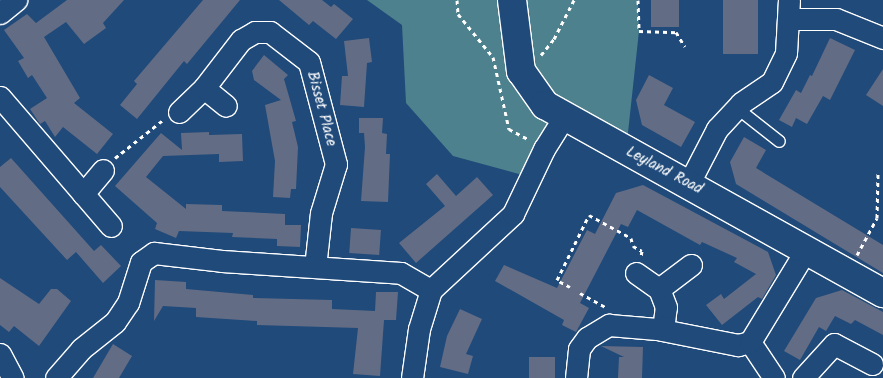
<!DOCTYPE html>
<html>
<head>
<meta charset="utf-8">
<style>
	body { margin:0 }
	#map { position:relative; width:883px; height:378px; overflow:hidden; background:#1f4a7a; font-family:Kalam,sans-serif }
	div>[style] { position:absolute }
	[style*='--x'] { left:calc(var(--x)*1px); top:calc(var(--y)*1px); width:calc(var(--w)*1px); rotate:calc(var(--a)*1deg) }
	.green>* { inset:0; background:#4d818d }
	.building>* { inset:0; background:#636c85; transform-origin:0 0 }
	.path>* { height:3px; margin-top:-1.5px; transform-origin:0; background:repeating-linear-gradient(90deg,#fff 0 4px,transparent 0 8px) }
	.roads { filter:drop-shadow(1px 0 #fff) drop-shadow(-1px 0 #fff) drop-shadow(0 1px #fff) drop-shadow(0 -1px #fff) }
	.lane>* { height:11px; margin:-5.5px; padding:0 5.5px; transform-origin:5.5px; border-radius:5.5px; background:#1f4a7a }
	.street>* { height:21px; margin:-10.5px; padding:0 10.5px; transform-origin:10.5px; border-radius:10.5px; background:#1f4a7a }
	.secondary>* { height:28px; margin:-14px; padding:0 14px; transform-origin:14px; border-radius:14px; background:#1f4a7a }
	span { translate:-50% -50%; white-space:nowrap; text-align:center; line-height:1.15; -webkit-text-stroke:4px #1f4a7a; paint-order:stroke }
	.street-label { font-size:15px; color:#fff }
</style>
</head>
<body>
<div id="map">
	<div class="green">
		<i style="clip-path:polygon(367px 0,638px 0,639px 31px,626px 151px,563px 118px,530px 177px,453px 156px,406px 103px,402px 25px)"></i>
	</div>
	<div class="building">
		<i style="clip-path:polygon(67px 0,124px 0,103px 23px,106px 28px,84px 44px,66px 22px,44px 37px,80px 98px,74px 103px,113px 134px,97px 154px,63px 127px,55px 137px,45px 121px,40px 124px,30px 109px,47px 98px,32px 75px,28px 78px,18px 61px,24px 58px,4px 30px,27px 14px,36px 23px)"></i>
		<i style="clip-path:polygon(203px 0,240px 0,187px 64px,184px 61px,137px 119px,120px 105px,137px 84px,134px 81px)"></i>
		<i style="clip-path:polygon(279px 0,322px 0,331px 7px,334px 4px,353px 19px,336px 39px,313px 21px,309px 25px)"></i>
		<i style="left:651px;top:0;width:28px;height:27px"></i>
		<i style="left:723px;top:0;width:35px;height:54px"></i>
		<i style="clip-path:polygon(369px 38px,372px 62px,367px 63px,364px 107px,340px 105px,342px 76px,348px 76px,344px 41px)"></i>
		<i style="clip-path:polygon(830px 38px,855px 50px,830px 100px,823px 96px,807px 124px,796px 118px,792px 127px,779px 120px,796px 90px,801px 93px,810px 75px,812px 76px)"></i>
		<i style="clip-path:polygon(264px 55px,288px 75px,284px 79px,296px 121px,292px 122px,298px 147px,296px 189px,291px 189px,290px 198px,273px 197px,275px 161px,265px 105px,281px 100px,254px 80px,252px 71px)"></i>
		<i style="clip-path:polygon(883px 69px,883px 106px,866px 95px)"></i>
		<i style="clip-path:polygon(649px 75px,673px 88px,664px 105px,695px 122px,681px 147px,642px 125px,636px 100px)"></i>
		<i style="clip-path:polygon(359px 118px,383px 118px,382px 133px,387px 134px,386px 154px,390px 154px,388px 202px,361px 201px,365px 147px,364px 133px,359px 133px)"></i>
		<i style="clip-path:polygon(209px 132px,209px 135px,242px 134px,243px 161px,219px 162px,219px 154px,163px 156px,146px 177px,186px 209px,186px 204px,222px 205px,222px 211px,285px 214px,285px 225px,301px 225px,300px 247px,277px 246px,277px 239px,232px 237px,233px 233px,179px 231px,176px 238px,155px 229px,157px 223px,115px 186px,161px 133px,182px 150px,181px 133px)"></i>
		<i style="clip-path:polygon(744px 137px,766px 150px,756px 168px,883px 245px,883px 273px,736px 184px,730px 162px)"></i>
		<i style="clip-path:polygon(11px 158px,94px 251px,101px 245px,121px 266px,103px 283px,76px 252px,67px 260px,0 187px,0 167px)"></i>
		<i style="clip-path:polygon(437px 174px,456px 196px,477px 177px,493px 195px,416px 263px,399px 243px,445px 206px,426px 184px)"></i>
		<i style="clip-path:polygon(643px 185px,768px 252px,776px 275px,762px 299px,758px 297px,722px 325px,706px 305px,721px 294px,724px 299px,756px 274px,734px 262px,737px 258px,702px 242px,700px 245px,637px 210px,628px 227px,621px 224px,580px 303px,589px 308px,576px 332px,562px 325px,564px 320px,495px 281px,504px 265px,557px 288px,587px 230px,595px 234px,616px 193px)"></i>
		<i style="left:351px;top:228px;width:30px;height:25px;rotate:4deg"></i>
		<i style="clip-path:polygon(0 278px,39px 304px,51px 289px,57px 289px,71px 301px,39px 346px,14px 326px,9px 332px,0 325px)"></i>
		<i style="clip-path:polygon(155px 280px,186px 282px,186px 289px,253px 295px,253px 298px,332px 300px,332px 309px,375px 311px,376px 292px,398px 292px,396px 320px,384px 320px,380px 376px,353px 374px,358px 328px,257px 325px,257px 321px,196px 317px,196px 308px,163px 306px,154px 321px)"></i>
		<i style="clip-path:polygon(842px 290px,883px 312px,883px 335px,855px 320px,851px 324px,835px 316px,826px 331px,819px 327px,800px 360px,784px 351px,816px 298px)"></i>
		<i style="clip-path:polygon(460px 309px,482px 319px,466px 354px,473px 356px,468px 374px,440px 367px,447px 336px)"></i>
		<i style="clip-path:polygon(113px 344px,132px 356px,119px 378px,93px 378px)"></i>
		<i style="clip-path:polygon(601px 346px,643px 347px,642px 378px,618px 378px,619px 357px,624px 357px)"></i>
		<i style="left:529px;top:357px;width:26px;height:21px"></i>
	</div>
	<div class="path">
		<i style="--x:457;--y:0;--w:14;--a:86"></i>
		<i style="--x:458;--y:14;--w:55;--a:50.9"></i>
		<i style="--x:493;--y:57;--w:74;--a:77.5"></i>
		<i style="--x:509;--y:129;--w:21;--a:28"></i>
		<i style="--x:638;--y:0;--w:31;--a:88"></i>
		<i style="--x:639;--y:31;--w:37;--a:2"></i>
		<i style="--x:676;--y:32;--w:17;--a:59"></i>
		<i style="--x:541;--y:55;--w:21;--a:-51"></i>
		<i style="--x:554;--y:39;--w:44;--a:-62.9"></i>
		<i style="--x:115;--y:158;--w:61;--a:-38.4"></i>
		<i style="--x:857;--y:255;--w:42;--a:-61.6"></i>
		<i style="--x:877;--y:218;--w:45;--a:-88.7"></i>
		<i style="--x:570;--y:287;--w:15;--a:-152"></i>
		<i style="--x:557;--y:280;--w:72;--a:-63.8"></i>
		<i style="--x:589;--y:215;--w:48;--a:28.7"></i>
		<i style="--x:631;--y:238;--w:8;--a:76"></i>
		<i style="--x:633;--y:246;--w:10;--a:29"></i>
		<i style="--x:642;--y:251;--w:5;--a:101"></i>
		<i style="--x:580;--y:293;--w:29;--a:29"></i>
	</div>
	<div class="roads">
		<div class="lane">
			<i style="--x:737;--y:108;--w:53;--a:38.2"></i>
		</div>
		<div class="street">
			<i style="--x:0;--y:13;--w:21;--a:-39"></i>
			<i style="--x:789;--y:19;--w:47;--a:0"></i>
			<i style="--x:836;--y:19;--w:51;--a:22"></i>
			<i style="--x:204;--y:88;--w:28;--a:39"></i>
			<i style="--x:0;--y:97;--w:170;--a:49.3"></i>
			<i style="--x:179;--y:112;--w:35;--a:-44"></i>
			<i style="--x:204;--y:88;--w:61;--a:-52.4"></i>
			<i style="--x:241;--y:40;--w:16;--a:-30"></i>
			<i style="--x:255;--y:32;--w:15;--a:0"></i>
			<i style="--x:270;--y:32;--w:49;--a:37.6"></i>
			<i style="--x:309;--y:62;--w:106;--a:75.2"></i>
			<i style="--x:336;--y:164;--w:51;--a:107"></i>
			<i style="--x:321;--y:213;--w:54;--a:96.3"></i>
			<i style="--x:689;--y:183;--w:61;--a:-62.6"></i>
			<i style="--x:717;--y:129;--w:35;--a:-47"></i>
			<i style="--x:741;--y:103;--w:37;--a:-34"></i>
			<i style="--x:772;--y:82;--w:32;--a:-64"></i>
			<i style="--x:786;--y:53;--w:53;--a:-86.8"></i>
			<i style="--x:83;--y:194;--w:31;--a:-50"></i>
			<i style="--x:636;--y:273;--w:28;--a:35"></i>
			<i style="--x:663;--y:330;--w:23;--a:-83"></i>
			<i style="--x:666;--y:307;--w:19;--a:-111"></i>
			<i style="--x:659;--y:289;--w:40;--a:-37"></i>
			<i style="--x:750;--y:342;--w:43;--a:56.3"></i>
			<i style="--x:0;--y:354;--w:27;--a:62"></i>
			<i style="--x:56;--y:378;--w:38;--a:-49"></i>
			<i style="--x:81;--y:349;--w:43;--a:-38.5"></i>
			<i style="--x:115;--y:322;--w:23;--a:-56"></i>
			<i style="--x:128;--y:303;--w:43;--a:-72.4"></i>
			<i style="--x:141;--y:262;--w:16;--a:-35"></i>
			<i style="--x:154;--y:253;--w:68;--a:6.7"></i>
			<i style="--x:222;--y:261;--w:179;--a:3.8"></i>
			<i style="--x:401;--y:273;--w:34;--a:30"></i>
			<i style="--x:412;--y:378;--w:49;--a:-81.9"></i>
			<i style="--x:419;--y:329;--w:41;--a:-72.9"></i>
			<i style="--x:431;--y:290;--w:112;--a:-42.8"></i>
			<i style="--x:513;--y:214;--w:72;--a:-64.5"></i>
			<i style="--x:544;--y:149;--w:36;--a:-58"></i>
			<i style="--x:576;--y:378;--w:29;--a:-84"></i>
			<i style="--x:579;--y:349;--w:14;--a:-54"></i>
			<i style="--x:587;--y:338;--w:26;--a:-31"></i>
			<i style="--x:609;--y:325;--w:48;--a:4.8"></i>
			<i style="--x:657;--y:329;--w:83;--a:11.2"></i>
			<i style="--x:738;--y:345;--w:12;--a:-14"></i>
			<i style="--x:750;--y:342;--w:108;--a:-58.7"></i>
			<i style="--x:803;--y:378;--w:46;--a:-47.6"></i>
			<i style="--x:834;--y:344;--w:43;--a:27.8"></i>
		</div>
		<div class="secondary">
			<i style="--x:512;--y:0;--w:72;--a:82.8"></i>
			<i style="--x:521;--y:71;--w:42;--a:54.8"></i>
			<i style="--x:545;--y:105;--w:387;--a:29.1"></i>
		</div>
	</div>
	<div class="street-label">
		<span style="left:321px;top:109px;rotate:75deg">Bisset Place</span>
		<span style="left:664px;top:171px;rotate:28deg">Leyland Road</span>
	</div>
</div>
</body>
</html>
